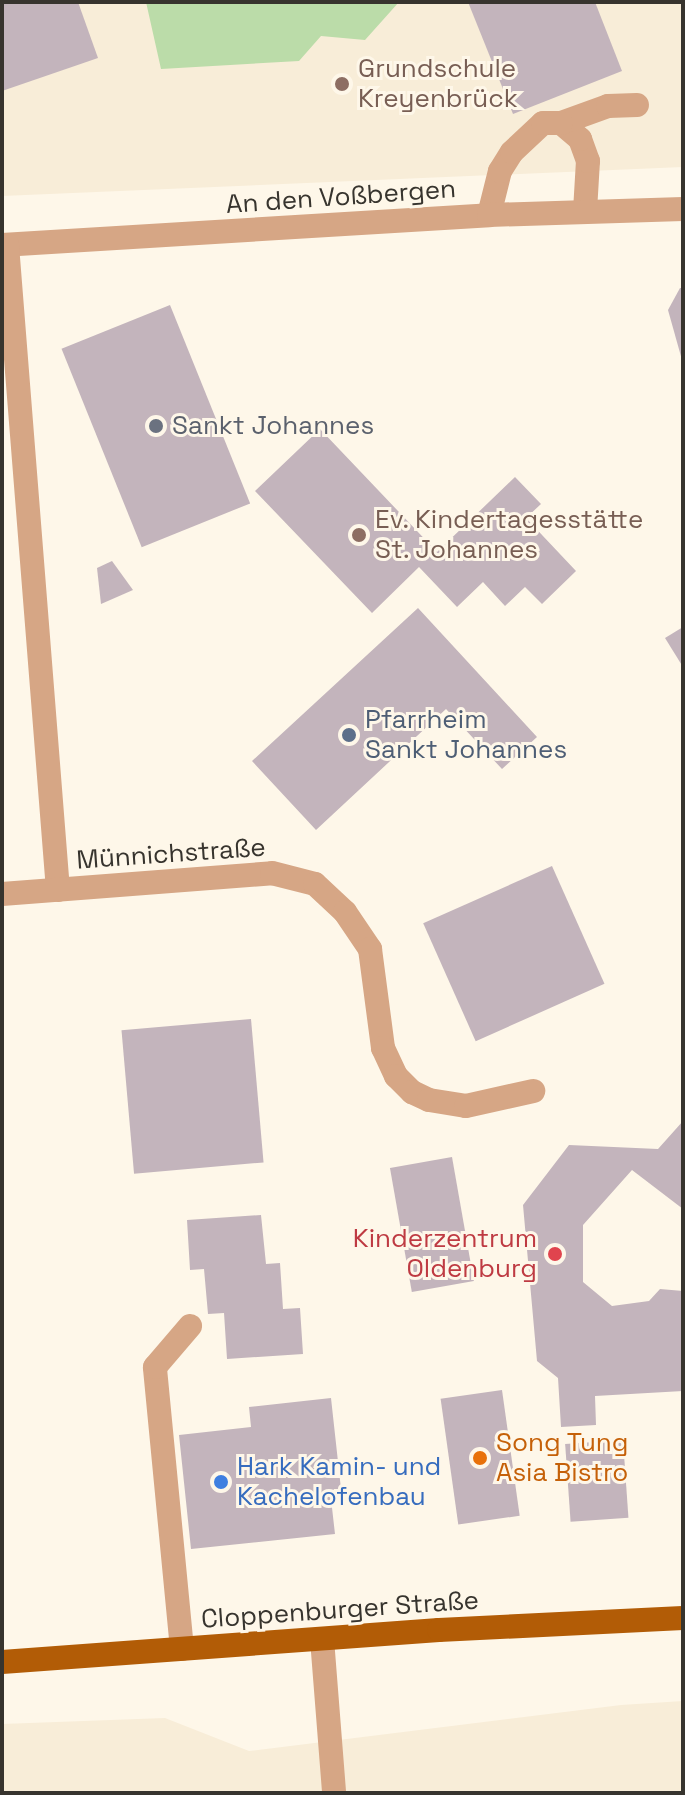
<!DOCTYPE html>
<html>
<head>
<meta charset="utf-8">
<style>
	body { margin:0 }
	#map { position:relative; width:685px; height:1795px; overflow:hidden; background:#fef7e9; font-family:"Space Grotesk",sans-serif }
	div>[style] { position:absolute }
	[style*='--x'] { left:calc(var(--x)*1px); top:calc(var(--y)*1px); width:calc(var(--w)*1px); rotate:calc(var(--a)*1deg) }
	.built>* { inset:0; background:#f8edd8 }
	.green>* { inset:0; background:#bbdca9 }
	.building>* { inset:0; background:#c3b4bc; transform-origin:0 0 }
	.minor>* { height:24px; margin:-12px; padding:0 12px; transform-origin:12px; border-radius:12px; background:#d6a685 }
	.major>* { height:24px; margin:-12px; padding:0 12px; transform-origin:12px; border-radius:12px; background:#b25c06 }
	.dots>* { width:22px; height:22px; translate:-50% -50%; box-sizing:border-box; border:4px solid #fef7e9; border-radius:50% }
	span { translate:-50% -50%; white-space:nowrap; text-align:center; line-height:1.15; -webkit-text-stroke:6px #fef7e9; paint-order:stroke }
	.education-label { font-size:26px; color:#785e54 }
	.left { translate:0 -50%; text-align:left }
	.street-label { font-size:26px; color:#37342e }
	.worship-label { font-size:26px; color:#5b616d }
	.service-label { font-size:26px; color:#4e5e75 }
	.health-label { font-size:26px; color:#be3a42 }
	.right { translate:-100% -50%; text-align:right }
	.food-label { font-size:26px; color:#c56008 }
	.shop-label { font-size:26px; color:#366cbe }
	.frame { position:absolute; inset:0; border:4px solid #37342e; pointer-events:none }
</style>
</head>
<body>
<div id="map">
	<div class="built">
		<i style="clip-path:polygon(2px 2px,683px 2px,683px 167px,2px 196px)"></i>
		<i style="clip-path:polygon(683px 1701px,683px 1793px,2px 1793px,2px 1724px,165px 1718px,249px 1751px,621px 1705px)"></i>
	</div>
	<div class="green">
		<i style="clip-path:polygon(146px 2px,399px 2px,365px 40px,321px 36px,299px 61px,161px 69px)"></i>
	</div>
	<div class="building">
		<i style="clip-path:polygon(2px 2px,78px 2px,98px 58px,2px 91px)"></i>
		<i style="clip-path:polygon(468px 2px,595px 2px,622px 71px,513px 114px)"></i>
		<i style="clip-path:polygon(680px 288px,683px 288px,682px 360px,668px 310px)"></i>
		<i style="left:170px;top:305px;width:214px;height:117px;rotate:68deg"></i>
		<i style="clip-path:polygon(320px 429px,437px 552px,515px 477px,541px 504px,526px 518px,576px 571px,542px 604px,525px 587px,505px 606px,483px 582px,457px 607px,419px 567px,372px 613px,255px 491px)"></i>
		<i style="clip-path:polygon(112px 561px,133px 590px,101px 604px,97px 568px)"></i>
		<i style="clip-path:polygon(418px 608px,537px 737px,502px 769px,446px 709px,316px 830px,252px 761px)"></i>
		<i style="clip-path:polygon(683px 627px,683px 667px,665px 638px)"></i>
		<i style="left:552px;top:866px;width:129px;height:141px;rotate:66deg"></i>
		<i style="left:251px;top:1019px;width:144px;height:130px;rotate:85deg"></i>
		<i style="clip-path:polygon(683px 1121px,683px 1209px,632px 1170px,583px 1225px,583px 1282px,612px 1306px,649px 1301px,660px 1289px,683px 1291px,683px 1391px,595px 1396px,596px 1425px,561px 1427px,558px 1378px,537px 1361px,523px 1205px,569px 1145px,658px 1149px)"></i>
		<i style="left:452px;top:1157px;width:126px;height:63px;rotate:80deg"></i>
		<i style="clip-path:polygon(261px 1215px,266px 1264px,280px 1263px,283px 1309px,300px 1308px,303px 1354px,227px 1359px,224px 1313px,208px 1314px,204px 1269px,190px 1270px,187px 1220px)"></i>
		<i style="left:502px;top:1390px;width:127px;height:62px;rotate:82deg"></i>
		<i style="clip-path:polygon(331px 1398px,341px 1489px,330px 1490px,335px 1534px,191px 1549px,179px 1435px,251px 1427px,249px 1407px)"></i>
		<i style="left:623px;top:1440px;width:78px;height:58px;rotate:86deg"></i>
	</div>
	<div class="minor">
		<i style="--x:585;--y:211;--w:50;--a:-86.6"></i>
		<i style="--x:588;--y:161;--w:23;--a:-110"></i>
		<i style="--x:580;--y:139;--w:25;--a:-140"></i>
		<i style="--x:561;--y:123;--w:50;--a:-19.9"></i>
		<i style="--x:608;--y:106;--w:29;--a:-2"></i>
		<i style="--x:489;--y:215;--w:45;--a:-76"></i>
		<i style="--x:500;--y:171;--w:22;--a:-58"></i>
		<i style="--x:512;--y:152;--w:42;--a:-43.1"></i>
		<i style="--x:543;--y:123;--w:18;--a:0"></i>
		<i style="--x:2;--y:245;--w:488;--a:-3.5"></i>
		<i style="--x:489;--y:215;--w:194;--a:-1.8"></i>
		<i style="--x:7;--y:245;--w:647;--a:85.48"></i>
		<i style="--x:2;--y:894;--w:271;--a:-4.4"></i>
		<i style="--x:272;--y:873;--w:44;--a:14.3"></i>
		<i style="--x:315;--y:884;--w:41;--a:43"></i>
		<i style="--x:345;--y:912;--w:45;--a:56"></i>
		<i style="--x:370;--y:949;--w:100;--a:82.5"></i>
		<i style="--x:383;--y:1048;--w:31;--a:65"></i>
		<i style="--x:396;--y:1076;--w:23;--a:45"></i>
		<i style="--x:412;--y:1092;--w:19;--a:25"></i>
		<i style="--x:429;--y:1100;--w:37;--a:9"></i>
		<i style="--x:466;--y:1106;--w:69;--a:-12.6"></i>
		<i style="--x:322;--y:1639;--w:154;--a:85.5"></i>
		<i style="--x:182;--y:1649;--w:283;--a:-95.5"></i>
		<i style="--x:155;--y:1367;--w:54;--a:-49.5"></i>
	</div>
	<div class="major">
		<i style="--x:2;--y:1662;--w:438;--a:-4.2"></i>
		<i style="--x:439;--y:1630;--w:244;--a:-2.8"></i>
	</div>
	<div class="dots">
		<i style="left:342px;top:84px;background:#8d6e63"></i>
		<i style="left:156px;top:426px;background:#6b7280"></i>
		<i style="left:359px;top:535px;background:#8d6e63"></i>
		<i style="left:349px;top:735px;background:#5c6f8a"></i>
		<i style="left:555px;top:1254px;background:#e0444e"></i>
		<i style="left:480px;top:1458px;background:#e8710a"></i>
		<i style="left:221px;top:1482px;background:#3f7fe0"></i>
	</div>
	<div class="education-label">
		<span class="left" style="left:358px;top:84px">Grundschule<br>Kreyenbrück</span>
		<span class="left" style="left:375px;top:535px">Ev. Kindertagesstätte<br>St. Johannes</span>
	</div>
	<div class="street-label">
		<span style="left:341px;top:197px;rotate:-4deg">An den Voßbergen</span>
		<span style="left:171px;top:854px;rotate:-4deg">Münnichstraße</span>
		<span style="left:340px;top:1610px;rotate:-4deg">Cloppenburger Straße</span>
	</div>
	<div class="worship-label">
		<span class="left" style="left:172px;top:426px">Sankt Johannes</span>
	</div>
	<div class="service-label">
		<span class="left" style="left:365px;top:735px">Pfarrheim<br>Sankt Johannes</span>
	</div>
	<div class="health-label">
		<span class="right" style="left:537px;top:1254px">Kinderzentrum<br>Oldenburg</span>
	</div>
	<div class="food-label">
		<span class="left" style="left:496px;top:1458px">Song Tung<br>Asia Bistro</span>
	</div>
	<div class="shop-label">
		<span class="left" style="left:237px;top:1482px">Hark Kamin- und<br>Kachelofenbau</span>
	</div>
	<div class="frame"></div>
</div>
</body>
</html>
